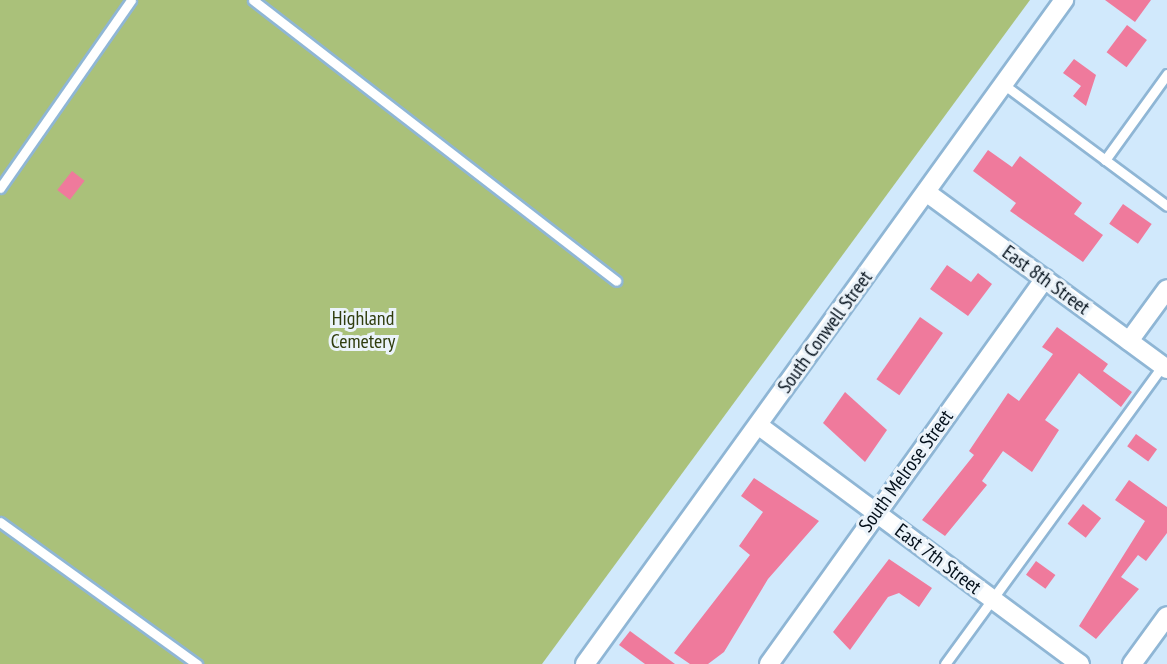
<!DOCTYPE html>
<html>
<head>
<meta charset="utf-8">
<style>
	body { margin:0 }
	#map { position:relative; width:1167px; height:664px; overflow:hidden; background:#d1e9fc; font-family:"PT Sans Narrow",sans-serif }
	div>[style] { position:absolute }
	[style*='--x'] { left:calc(var(--x)*1px); top:calc(var(--y)*1px); width:calc(var(--w)*1px); rotate:calc(var(--a)*1deg) }
	.green>* { inset:0; background:#aac17a }
	.building>* { inset:0; background:#ef7a9c; transform-origin:0 0 }
	.roads { filter:drop-shadow(2px 0 #8fb6d5) drop-shadow(-2px 0 #8fb6d5) drop-shadow(0 2px #8fb6d5) drop-shadow(0 -2px #8fb6d5) }
	.service>* { height:9px; margin:-4.5px; padding:0 4.5px; transform-origin:4.5px; border-radius:4.5px; background:#fff }
	.minor>* { height:18px; margin:-9px; padding:0 9px; transform-origin:9px; border-radius:9px; background:#fff }
	span { translate:-50% -50%; white-space:nowrap; text-align:center; line-height:1.15; -webkit-text-stroke:6px #ebf3fa; paint-order:stroke }
	.street-label { font-size:20px; color:#030f1a }
	.park-label { font-size:20px; color:#303d0e }
</style>
</head>
<body>
<div id="map">
	<div class="green">
		<i style="clip-path:polygon(0 0,1030px 0,542px 664px,0 664px)"></i>
	</div>
	<div class="building">
		<i style="clip-path:polygon(1105px 0,1151px 0,1135px 22px)"></i>
		<i style="left:1127px;top:25px;width:25px;height:34px;rotate:37deg"></i>
		<i style="clip-path:polygon(1074px 59px,1096px 75px,1086px 106px,1073px 96px,1081px 86px,1063px 73px)"></i>
		<i style="clip-path:polygon(988px 150px,1012px 167px,1020px 156px,1082px 203px,1074px 214px,1103px 235px,1083px 262px,1010px 211px,1016px 203px,973px 171px)"></i>
		<i style="left:72px;top:171px;width:16px;height:24px;rotate:38deg"></i>
		<i style="left:1123px;top:204px;width:35px;height:24px;rotate:35deg"></i>
		<i style="clip-path:polygon(947px 265px,971px 282px,978px 273px,992px 284px,968px 316px,930px 289px)"></i>
		<i style="left:920px;top:317px;width:28px;height:76px;rotate:35deg"></i>
		<i style="clip-path:polygon(1057px 327px,1108px 364px,1103px 371px,1132px 392px,1121px 407px,1079px 373px,1045px 420px,1059px 430px,1032px 472px,1003px 451px,982px 481px,987px 485px,945px 536px,922px 520px,974px 455px,969px 451px,1008px 393px,1019px 401px,1053px 354px,1042px 347px)"></i>
		<i style="clip-path:polygon(845px 392px,887px 430px,865px 462px,823px 423px)"></i>
		<i style="left:1136px;top:434px;width:26px;height:15px;rotate:36deg"></i>
		<i style="clip-path:polygon(754px 478px,819px 521px,768px 579px,724px 652px,708px 664px,690px 664px,674px 653px,750px 555px,739px 546px,763px 512px,741px 496px)"></i>
		<i style="clip-path:polygon(1129px 480px,1167px 507px,1167px 533px,1146px 561px,1138px 555px,1121px 577px,1139px 589px,1096px 639px,1079px 626px,1145px 521px,1115px 500px)"></i>
		<i style="left:1083px;top:504px;width:23px;height:25px;rotate:38deg"></i>
		<i style="clip-path:polygon(889px 559px,932px 588px,919px 607px,899px 593px,888px 597px,850px 650px,833px 632px)"></i>
		<i style="left:1036px;top:561px;width:24px;height:17px;rotate:36deg"></i>
		<i style="clip-path:polygon(630px 631px,675px 664px,645px 664px,619px 645px)"></i>
	</div>
	<div class="roads">
		<div class="service">
			<i style="--x:253;--y:0;--w:459;--a:37.7"></i>
			<i style="--x:1003;--y:84;--w:204;--a:36.6"></i>
			<i style="--x:1105;--y:160;--w:106;--a:-54.2"></i>
			<i style="--x:0;--y:188;--w:229;--a:-55.1"></i>
			<i style="--x:0;--y:522;--w:243;--a:35.8"></i>
			<i style="--x:945;--y:664;--w:369;--a:-53.9"></i>
		</div>
		<div class="minor">
			<i style="--x:926;--y:192;--w:299;--a:36.3"></i>
			<i style="--x:1129;--y:341;--w:64;--a:-53.8"></i>
			<i style="--x:758;--y:425;--w:401;--a:36.6"></i>
			<i style="--x:585;--y:664;--w:819;--a:-54.19"></i>
			<i style="--x:769;--y:664;--w:474;--a:-54.4"></i>
			<i style="--x:1132;--y:664;--w:59;--a:-53.9"></i>
		</div>
	</div>
	<div class="street-label">
		<span style="left:1046px;top:280px;rotate:36deg">East 8th Street</span>
		<span style="left:825px;top:332px;rotate:-54deg">South Conwell Street</span>
		<span style="left:906px;top:471px;rotate:-54deg">South Melrose Street</span>
		<span style="left:938px;top:559px;rotate:37deg">East 7th Street</span>
	</div>
	<div class="park-label">
		<span style="left:363px;top:330px">Highland<br>Cemetery</span>
	</div>
</div>
</body>
</html>
